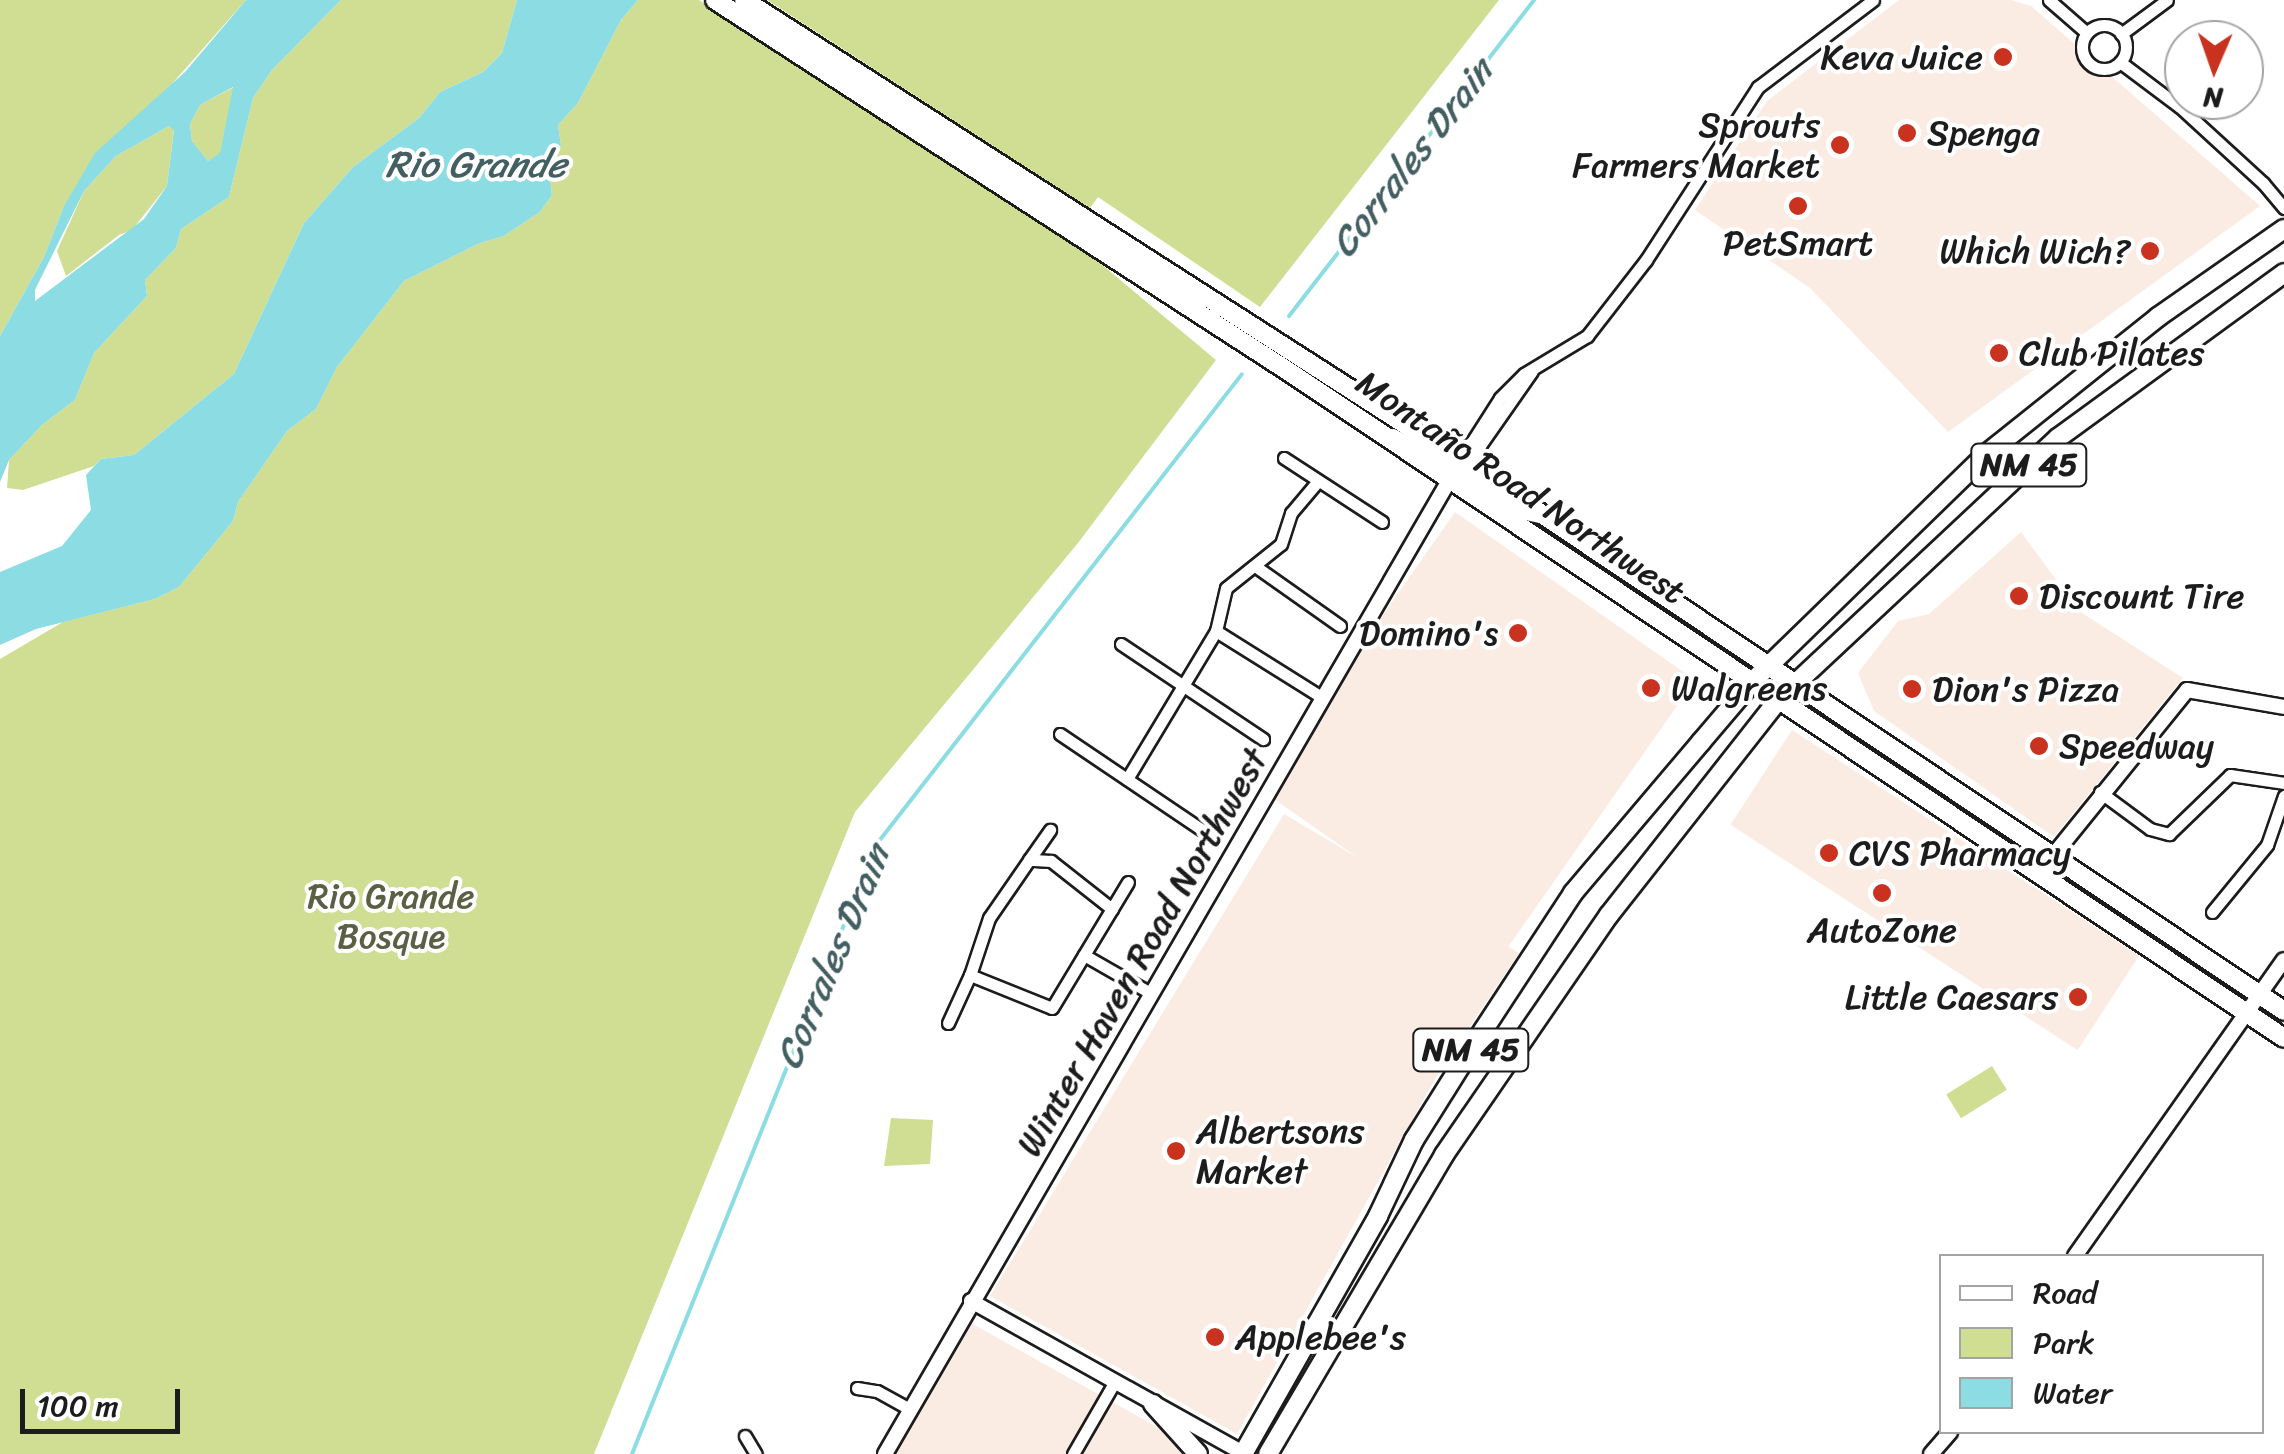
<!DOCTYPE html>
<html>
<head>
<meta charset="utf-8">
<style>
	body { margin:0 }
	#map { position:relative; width:2284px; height:1454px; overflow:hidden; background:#fff; font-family:Sriracha,sans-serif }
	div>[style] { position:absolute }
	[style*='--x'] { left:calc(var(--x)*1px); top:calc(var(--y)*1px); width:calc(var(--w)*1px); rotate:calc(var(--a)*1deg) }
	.built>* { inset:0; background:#faece2; transform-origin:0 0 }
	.green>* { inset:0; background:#cfde92; transform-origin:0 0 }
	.water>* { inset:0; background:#8bdce3 }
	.stream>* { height:4px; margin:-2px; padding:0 2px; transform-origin:2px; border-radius:2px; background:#8bdce3 }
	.roads { filter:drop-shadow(2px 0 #1c1c1c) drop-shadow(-2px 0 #1c1c1c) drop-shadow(0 2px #1c1c1c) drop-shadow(0 -2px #1c1c1c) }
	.minor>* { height:11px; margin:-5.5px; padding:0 5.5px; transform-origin:5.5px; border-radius:5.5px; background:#fff }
	.minor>.ring { margin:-5.5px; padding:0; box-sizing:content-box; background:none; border:11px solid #fff; border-radius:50% }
	.tertiary>* { height:14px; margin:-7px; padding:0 7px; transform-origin:7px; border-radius:7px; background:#fff }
	.primary>* { height:18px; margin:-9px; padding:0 9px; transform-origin:9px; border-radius:9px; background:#fff }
	.dots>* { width:28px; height:28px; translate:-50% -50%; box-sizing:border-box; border:5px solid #fff; border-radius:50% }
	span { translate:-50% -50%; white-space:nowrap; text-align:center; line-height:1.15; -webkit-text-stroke:8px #fff; paint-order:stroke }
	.shield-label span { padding:2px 8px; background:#fff; border:2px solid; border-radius:8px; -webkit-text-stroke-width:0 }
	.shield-label { font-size:32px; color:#1c1c1c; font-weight:700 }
	.poi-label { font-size:35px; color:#1c1c1c }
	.right { translate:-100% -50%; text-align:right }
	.left { translate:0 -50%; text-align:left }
	.street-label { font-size:35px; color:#1c1c1c }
	.park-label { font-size:35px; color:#5b6045 }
	.water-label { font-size:38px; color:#435f62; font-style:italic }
	.legend { position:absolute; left:1939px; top:1254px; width:325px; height:180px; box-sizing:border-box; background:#fff; border:2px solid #a4a4a4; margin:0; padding:12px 18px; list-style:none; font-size:30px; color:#1c1c1c }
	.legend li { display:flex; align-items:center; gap:20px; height:50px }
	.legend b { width:50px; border:2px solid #a4a4a4 }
	.north { position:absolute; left:2164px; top:20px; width:100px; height:100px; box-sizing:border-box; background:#fff; border:2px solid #a4a4a4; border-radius:50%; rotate:182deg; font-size:28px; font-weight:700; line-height:40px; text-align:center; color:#1c1c1c }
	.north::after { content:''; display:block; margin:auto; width:35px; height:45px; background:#c8321e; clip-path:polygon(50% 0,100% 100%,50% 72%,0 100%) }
	.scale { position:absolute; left:20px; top:1389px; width:160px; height:45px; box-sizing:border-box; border:5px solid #1c1c1c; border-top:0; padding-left:12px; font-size:30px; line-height:35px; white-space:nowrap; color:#1c1c1c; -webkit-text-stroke:8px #fff; paint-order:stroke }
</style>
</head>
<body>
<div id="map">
	<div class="built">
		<i style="clip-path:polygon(1899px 0,2011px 0,2031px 6px,2260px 206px,1948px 432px,1810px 288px,1695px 210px,1767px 101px)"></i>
		<i style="left:1455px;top:512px;width:293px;height:339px;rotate:35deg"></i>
		<i style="clip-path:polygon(2021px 532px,2079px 611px,2183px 678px,2054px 837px,1874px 711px,1858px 673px,1898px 621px,1929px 614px)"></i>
		<i style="left:1792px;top:730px;width:414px;height:113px;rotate:33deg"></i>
		<i style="clip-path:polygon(1284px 814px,1519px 953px,1438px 1074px,1237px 1434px,990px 1296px)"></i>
		<i style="clip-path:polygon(971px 1323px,1184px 1442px,1194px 1454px,896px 1454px)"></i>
	</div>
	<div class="green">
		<i style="clip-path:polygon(0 0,246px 0,64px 206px,44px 257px,0 336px)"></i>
		<i style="clip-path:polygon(341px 0,517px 0,502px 53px,483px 72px,440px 92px,419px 118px,353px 167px,304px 223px,234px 374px,134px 455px,101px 459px,94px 466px,23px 490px,7px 488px,9px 460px,42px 425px,75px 400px,94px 353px,147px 296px,145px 280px,176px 248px,181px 229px,229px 197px,253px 98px,272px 70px)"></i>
		<i style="clip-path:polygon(638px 0,699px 0,1076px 243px,1216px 360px,1078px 543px,855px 812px,594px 1454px,0 1454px,0 659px,63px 622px,155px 599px,179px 587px,233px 521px,238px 502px,287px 431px,316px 409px,337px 367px,404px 281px,480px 243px,504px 236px,540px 212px,552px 195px,550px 178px,561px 145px,558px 125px,578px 103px,621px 20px)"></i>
		<i style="clip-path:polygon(767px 0,1499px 0,1260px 307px,1098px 197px,1090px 208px)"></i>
		<i style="clip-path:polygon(234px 87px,220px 154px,208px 161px,192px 141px,190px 124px,200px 105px)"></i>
		<i style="clip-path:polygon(169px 126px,174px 129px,167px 186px,132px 230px,119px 235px,66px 276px,57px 251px,84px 191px,116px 156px)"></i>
		<i style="left:1992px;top:1066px;width:28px;height:54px;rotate:58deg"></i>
		<i style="clip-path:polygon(891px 1118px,933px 1120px,930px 1164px,884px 1166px)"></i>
	</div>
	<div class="water">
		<i style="clip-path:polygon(evenodd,246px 0,341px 0,272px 70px,253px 98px,229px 197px,181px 229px,176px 248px,145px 280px,147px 296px,94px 353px,75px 400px,42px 425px,9px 460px,0 482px,0 336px,44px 257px,64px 206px,95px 153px,185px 72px,246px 0,233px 87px,220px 153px,208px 161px,192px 141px,190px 124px,200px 105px,233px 87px,246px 0,169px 126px,174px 130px,167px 186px,144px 219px,35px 301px,35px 290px,84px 191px,116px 156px,169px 126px)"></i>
		<i style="clip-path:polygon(517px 0,638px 0,621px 20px,578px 103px,558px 125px,561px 145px,550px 178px,552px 195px,540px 212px,504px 236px,480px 243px,404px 281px,337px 367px,316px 409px,287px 431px,238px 502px,233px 521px,179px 587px,155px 599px,36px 629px,0 645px,0 572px,62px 546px,91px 510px,86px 475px,101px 459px,134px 455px,234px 374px,304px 223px,353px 167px,419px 118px,440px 92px,483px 72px,502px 53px)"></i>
	</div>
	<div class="stream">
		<i style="--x:1289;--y:316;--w:400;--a:-52.2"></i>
		<i style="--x:632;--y:1454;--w:656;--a:-68.17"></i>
		<i style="--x:876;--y:845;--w:596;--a:-52.15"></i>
	</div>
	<div class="roads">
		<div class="minor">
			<i style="--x:2049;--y:0;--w:50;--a:41"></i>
			<i class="ring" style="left:2082px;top:25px;width:33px;height:33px"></i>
			<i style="--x:2121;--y:34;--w:57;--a:-36.5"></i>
			<i style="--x:2120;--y:62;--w:75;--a:36.9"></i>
			<i style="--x:2180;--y:107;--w:113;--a:42.5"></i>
			<i style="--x:2263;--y:183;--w:33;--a:50"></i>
			<i style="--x:1393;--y:434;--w:66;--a:28.1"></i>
			<i style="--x:1451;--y:465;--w:16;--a:-4"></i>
			<i style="--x:1467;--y:464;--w:113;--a:-55"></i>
			<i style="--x:1445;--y:448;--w:17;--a:3"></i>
			<i style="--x:1462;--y:449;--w:12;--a:-35"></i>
			<i style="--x:1472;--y:442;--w:52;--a:-57.5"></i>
			<i style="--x:1500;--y:398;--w:34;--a:-45"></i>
			<i style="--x:1524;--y:374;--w:74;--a:-31.1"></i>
			<i style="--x:1587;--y:336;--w:96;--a:-52.2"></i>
			<i style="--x:1646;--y:260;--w:206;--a:-57.1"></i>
			<i style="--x:1758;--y:87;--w:144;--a:-37.1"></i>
			<i style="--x:1284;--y:458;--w:117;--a:33.1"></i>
			<i style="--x:1255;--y:566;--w:104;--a:35.2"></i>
			<i style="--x:1216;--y:631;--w:126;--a:32.1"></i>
			<i style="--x:1121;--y:644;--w:171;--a:33.8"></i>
			<i style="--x:1060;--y:734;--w:181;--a:34"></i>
			<i style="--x:1127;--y:779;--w:173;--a:-59"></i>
			<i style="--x:1216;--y:631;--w:44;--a:-76.9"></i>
			<i style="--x:1226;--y:588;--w:70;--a:-38.7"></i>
			<i style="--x:1281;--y:544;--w:33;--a:-72"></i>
			<i style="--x:1291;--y:513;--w:42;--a:-49.8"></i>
			<i style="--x:2100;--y:792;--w:62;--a:36.5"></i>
			<i style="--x:2150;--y:829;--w:20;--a:15"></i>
			<i style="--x:2169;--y:834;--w:85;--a:-44"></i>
			<i style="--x:2230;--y:775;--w:55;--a:8.4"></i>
			<i style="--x:1029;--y:860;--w:37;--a:-55"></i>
			<i style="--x:1112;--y:909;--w:78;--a:-141.8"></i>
			<i style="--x:1051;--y:861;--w:22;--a:-177"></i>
			<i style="--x:1029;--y:860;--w:70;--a:124.6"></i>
			<i style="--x:989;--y:918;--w:60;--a:108.4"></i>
			<i style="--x:970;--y:975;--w:88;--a:21.9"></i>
			<i style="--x:1052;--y:1008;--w:147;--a:-58.9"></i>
			<i style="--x:2212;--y:912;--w:87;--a:-50.6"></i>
			<i style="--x:2267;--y:845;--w:52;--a:-70.9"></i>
			<i style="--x:1084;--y:955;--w:78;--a:29.8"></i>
			<i style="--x:948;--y:1023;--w:53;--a:-65.4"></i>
			<i style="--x:857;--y:1388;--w:20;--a:9"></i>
			<i style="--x:877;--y:1391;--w:38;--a:29"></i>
			<i style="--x:745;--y:1436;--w:21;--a:59"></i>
			<i style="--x:1073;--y:1454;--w:82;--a:-60"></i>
		</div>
		<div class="tertiary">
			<i style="--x:2039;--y:873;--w:235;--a:-51"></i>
			<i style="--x:2187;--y:690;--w:98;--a:9.9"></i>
			<i style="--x:2075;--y:1256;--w:362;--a:-54.8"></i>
			<i style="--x:971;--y:1301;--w:314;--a:29.2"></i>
			<i style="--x:885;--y:1454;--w:1127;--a:-59.91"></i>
			<i style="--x:1450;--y:479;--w:13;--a:-23"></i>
			<i style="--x:1462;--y:474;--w:70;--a:32.8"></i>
			<i style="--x:1521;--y:512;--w:19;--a:12"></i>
			<i style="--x:1931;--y:1454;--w:29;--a:-49"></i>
		</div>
		<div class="primary">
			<i style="--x:715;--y:0;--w:690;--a:32.93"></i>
			<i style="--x:1294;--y:375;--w:1191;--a:33.81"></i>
			<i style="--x:744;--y:0;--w:859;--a:32.69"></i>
			<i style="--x:1467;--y:464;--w:983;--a:33.8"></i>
			<i style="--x:1153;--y:1404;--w:67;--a:48"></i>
			<i style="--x:1243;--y:1454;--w:274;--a:-60.4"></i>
			<i style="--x:1378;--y:1216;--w:84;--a:-64.7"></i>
			<i style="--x:1414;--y:1140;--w:111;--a:-57.9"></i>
			<i style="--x:1473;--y:1046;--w:183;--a:-56.8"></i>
			<i style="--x:1573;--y:893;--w:198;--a:-49.7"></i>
			<i style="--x:1701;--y:742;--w:79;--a:-49.6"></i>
			<i style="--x:1752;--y:682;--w:324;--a:-44.2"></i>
			<i style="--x:1984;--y:456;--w:223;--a:-38.6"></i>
			<i style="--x:2158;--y:317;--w:154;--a:-34.9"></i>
			<i style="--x:1268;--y:1454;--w:347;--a:-59.5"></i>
			<i style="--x:1444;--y:1155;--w:291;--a:-55.5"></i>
			<i style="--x:1609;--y:915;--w:273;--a:-51.8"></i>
			<i style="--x:1778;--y:700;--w:383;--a:-43.1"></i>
			<i style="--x:2058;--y:438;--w:280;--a:-36.1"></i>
		</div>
	</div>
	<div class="dots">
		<i style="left:2003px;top:57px;background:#c8321e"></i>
		<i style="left:1907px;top:133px;background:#c8321e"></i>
		<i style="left:1840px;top:145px;background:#c8321e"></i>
		<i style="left:1798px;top:206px;background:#c8321e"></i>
		<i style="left:2150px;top:251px;background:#c8321e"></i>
		<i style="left:1999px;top:353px;background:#c8321e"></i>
		<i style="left:2019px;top:596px;background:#c8321e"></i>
		<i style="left:1518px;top:633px;background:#c8321e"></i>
		<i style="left:1651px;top:688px;background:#c8321e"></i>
		<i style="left:1912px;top:689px;background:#c8321e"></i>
		<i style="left:2039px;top:746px;background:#c8321e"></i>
		<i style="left:1829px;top:853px;background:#c8321e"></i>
		<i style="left:1882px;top:893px;background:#c8321e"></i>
		<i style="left:2078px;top:997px;background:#c8321e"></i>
		<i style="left:1176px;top:1151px;background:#c8321e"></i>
		<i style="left:1215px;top:1337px;background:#c8321e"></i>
	</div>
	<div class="shield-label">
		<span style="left:2029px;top:465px">NM 45</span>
		<span style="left:1471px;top:1050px">NM 45</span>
	</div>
	<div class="poi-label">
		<span class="right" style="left:1983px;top:57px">Keva Juice</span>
		<span class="right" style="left:1820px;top:145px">Sprouts<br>Farmers Market</span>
		<span class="left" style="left:1927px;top:133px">Spenga</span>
		<span style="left:1798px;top:243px">PetSmart</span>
		<span class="right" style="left:2130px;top:251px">Which Wich?</span>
		<span class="left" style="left:2019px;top:353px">Club Pilates</span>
		<span class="left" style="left:2039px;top:596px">Discount Tire</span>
		<span class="right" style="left:1498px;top:633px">Domino's</span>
		<span class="left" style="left:1671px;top:688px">Walgreens</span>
		<span class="left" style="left:1932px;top:689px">Dion's Pizza</span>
		<span class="left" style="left:2059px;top:746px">Speedway</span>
		<span class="left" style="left:1849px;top:853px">CVS Pharmacy</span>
		<span style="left:1882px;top:930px">AutoZone</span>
		<span class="right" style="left:2058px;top:997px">Little Caesars</span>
		<span class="left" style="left:1196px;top:1151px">Albertsons<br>Market</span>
		<span class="left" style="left:1235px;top:1337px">Applebee's</span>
	</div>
	<div class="street-label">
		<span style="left:1521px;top:487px;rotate:34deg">Montaño Road Northwest</span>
		<span style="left:1142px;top:952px;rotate:-60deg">Winter Haven Road Northwest</span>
	</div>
	<div class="park-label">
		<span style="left:391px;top:916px">Rio Grande<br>Bosque</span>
	</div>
	<div class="water-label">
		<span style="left:1412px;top:158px;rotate:-52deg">Corrales Drain</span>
		<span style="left:476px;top:165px">Rio Grande</span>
		<span style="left:833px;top:957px;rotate:-67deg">Corrales Drain</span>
	</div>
	<ul class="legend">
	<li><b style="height:12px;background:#fff"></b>Road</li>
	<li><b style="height:28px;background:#cfde92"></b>Park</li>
	<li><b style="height:28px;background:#8bdce3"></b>Water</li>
	</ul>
	<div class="north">N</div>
	<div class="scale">100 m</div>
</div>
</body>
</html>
